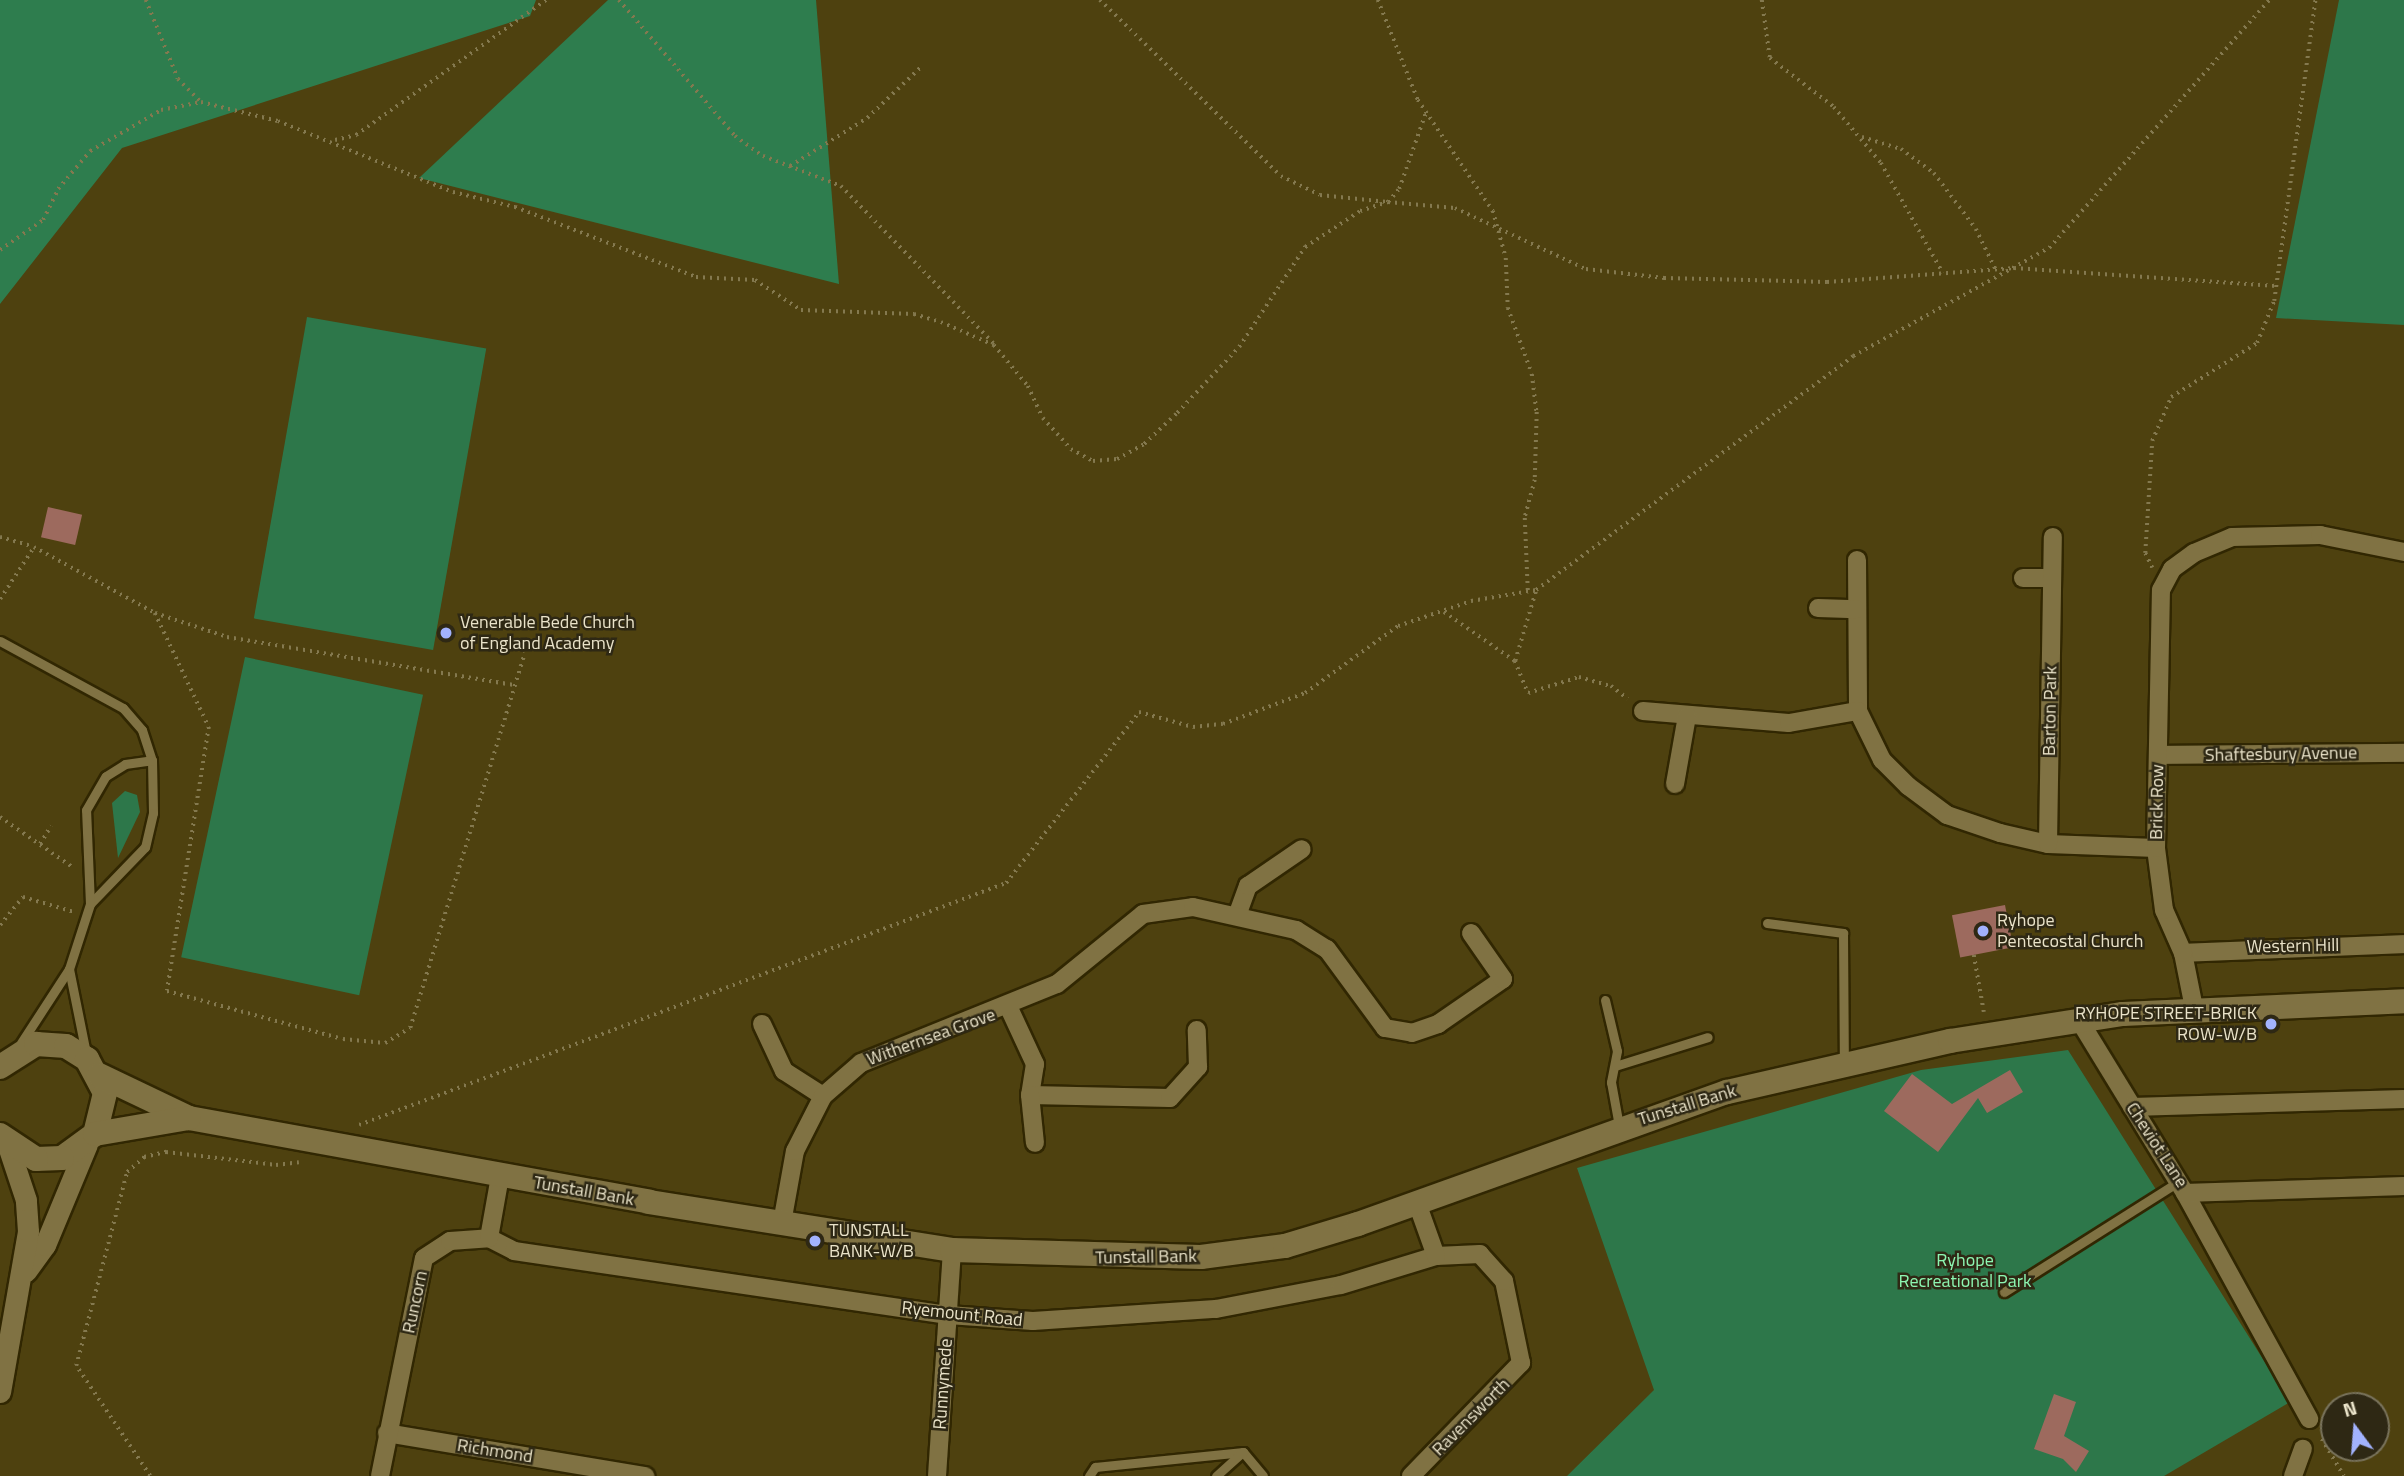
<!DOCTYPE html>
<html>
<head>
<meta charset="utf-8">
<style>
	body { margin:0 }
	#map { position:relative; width:2404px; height:1476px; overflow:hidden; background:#4e410f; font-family:"Titillium Web",sans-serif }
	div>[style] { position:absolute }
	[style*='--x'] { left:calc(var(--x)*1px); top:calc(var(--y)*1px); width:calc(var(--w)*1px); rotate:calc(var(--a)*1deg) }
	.green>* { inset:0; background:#2d774a; transform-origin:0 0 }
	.forest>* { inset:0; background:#2e7d4e }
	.building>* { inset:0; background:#9d6a5e; transform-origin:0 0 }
	.path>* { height:3.5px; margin-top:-1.75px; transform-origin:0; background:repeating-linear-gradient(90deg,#84794f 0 2px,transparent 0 7px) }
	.roads { filter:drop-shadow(2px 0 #312702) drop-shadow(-2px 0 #312702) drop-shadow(0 2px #312702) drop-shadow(0 -2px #312702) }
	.service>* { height:9px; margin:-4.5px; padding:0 4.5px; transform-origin:4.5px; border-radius:4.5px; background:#807243 }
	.minor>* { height:18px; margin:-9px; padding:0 9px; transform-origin:9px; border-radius:9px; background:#807243 }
	.tertiary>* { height:21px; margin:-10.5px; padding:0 10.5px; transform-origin:10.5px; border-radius:10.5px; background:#807243 }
	.secondary>* { height:24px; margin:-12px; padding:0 12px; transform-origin:12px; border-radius:12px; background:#807243 }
	.dots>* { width:19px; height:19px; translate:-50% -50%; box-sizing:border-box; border:4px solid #2e2814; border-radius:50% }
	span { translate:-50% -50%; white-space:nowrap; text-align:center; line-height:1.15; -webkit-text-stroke:5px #2e2814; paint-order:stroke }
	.poi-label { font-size:18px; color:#eae3c9 }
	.left { translate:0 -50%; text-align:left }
	.right { translate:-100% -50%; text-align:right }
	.street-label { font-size:18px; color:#eae3c9 }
	.park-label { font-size:18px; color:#8df6b1 }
	.north { position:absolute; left:2320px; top:1392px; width:70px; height:70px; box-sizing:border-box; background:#2e2814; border:2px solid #79735c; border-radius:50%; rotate:344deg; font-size:19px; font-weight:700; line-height:28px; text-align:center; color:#eae3c9 }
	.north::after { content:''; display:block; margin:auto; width:24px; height:32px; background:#a2b2fd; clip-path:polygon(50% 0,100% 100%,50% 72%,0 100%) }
</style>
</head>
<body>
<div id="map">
	<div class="green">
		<i style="clip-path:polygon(2339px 0,2404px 0,2404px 325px,2276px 318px)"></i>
		<i style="left:307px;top:317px;width:182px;height:306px;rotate:10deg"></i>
		<i style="left:245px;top:657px;width:182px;height:307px;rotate:12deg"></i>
		<i style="clip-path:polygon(125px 791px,137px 795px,140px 812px,118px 858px,112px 803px)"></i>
		<i style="clip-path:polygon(2068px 1050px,2290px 1402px,2164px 1476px,1567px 1476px,1654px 1390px,1577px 1168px,1921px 1070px)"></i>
	</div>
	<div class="forest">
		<i style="clip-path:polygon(0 0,536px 0,530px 16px,122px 148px,0 304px)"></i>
		<i style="clip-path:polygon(608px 0,816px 0,839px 284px,419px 178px)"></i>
	</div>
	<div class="building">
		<i style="left:48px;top:507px;width:35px;height:31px;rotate:13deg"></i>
		<i style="left:2005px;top:905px;width:43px;height:54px;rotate:79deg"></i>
		<i style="clip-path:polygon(2010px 1070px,2023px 1092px,1987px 1113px,1978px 1098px,1938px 1152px,1884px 1111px,1912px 1074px,1952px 1104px)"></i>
		<i style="clip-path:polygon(2054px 1394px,2076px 1402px,2064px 1436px,2089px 1451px,2076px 1472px,2063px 1459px,2034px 1449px)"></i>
	</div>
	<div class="path">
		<i style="--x:146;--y:0;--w:85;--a:67.9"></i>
		<i style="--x:178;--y:79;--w:31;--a:45"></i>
		<i style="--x:619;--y:0;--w:179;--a:49.5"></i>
		<i style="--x:735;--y:136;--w:34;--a:36"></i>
		<i style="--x:763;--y:156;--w:84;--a:21"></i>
		<i style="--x:841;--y:186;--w:219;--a:45.9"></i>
		<i style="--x:1100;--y:0;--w:252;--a:44.2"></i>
		<i style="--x:1281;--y:176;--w:43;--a:26"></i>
		<i style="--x:1320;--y:195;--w:68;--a:5.9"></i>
		<i style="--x:1388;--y:202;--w:17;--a:-50"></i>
		<i style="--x:1399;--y:189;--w:82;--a:-70.7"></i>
		<i style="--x:1378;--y:0;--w:108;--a:68.2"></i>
		<i style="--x:1418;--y:100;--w:134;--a:56"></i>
		<i style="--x:1493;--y:211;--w:49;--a:74.5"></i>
		<i style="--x:1506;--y:258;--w:50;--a:87.7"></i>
		<i style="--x:1508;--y:308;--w:70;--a:70"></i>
		<i style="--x:1532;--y:374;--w:38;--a:83"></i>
		<i style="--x:1537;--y:412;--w:68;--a:91.7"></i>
		<i style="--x:1535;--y:480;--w:39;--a:105"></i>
		<i style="--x:1525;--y:518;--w:73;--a:87.6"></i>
		<i style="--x:1762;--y:0;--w:59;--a:82.1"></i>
		<i style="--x:1770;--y:58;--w:81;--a:37.4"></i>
		<i style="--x:1834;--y:107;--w:73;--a:50"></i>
		<i style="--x:1881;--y:163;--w:126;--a:60.6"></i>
		<i style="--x:1862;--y:137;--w:41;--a:17.1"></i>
		<i style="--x:1901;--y:149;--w:41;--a:36"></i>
		<i style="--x:1934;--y:173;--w:70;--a:53.1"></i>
		<i style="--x:1976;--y:229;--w:46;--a:64"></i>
		<i style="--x:335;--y:140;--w:22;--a:-13"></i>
		<i style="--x:356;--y:135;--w:233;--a:-35.4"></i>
		<i style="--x:790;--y:166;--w:91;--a:-31.9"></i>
		<i style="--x:867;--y:118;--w:77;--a:-43.4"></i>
		<i style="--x:0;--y:250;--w:52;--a:-34.9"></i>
		<i style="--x:43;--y:220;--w:34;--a:-64"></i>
		<i style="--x:58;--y:189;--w:50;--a:-49.9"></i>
		<i style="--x:90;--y:151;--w:82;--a:-30"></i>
		<i style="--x:161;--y:110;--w:41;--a:-11.3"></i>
		<i style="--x:201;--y:102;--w:79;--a:13.9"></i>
		<i style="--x:278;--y:121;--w:189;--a:22.1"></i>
		<i style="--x:453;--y:192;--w:64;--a:13.6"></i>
		<i style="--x:515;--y:207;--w:194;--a:21.1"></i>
		<i style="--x:696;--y:277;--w:59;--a:2.9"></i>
		<i style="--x:755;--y:280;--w:55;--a:33.1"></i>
		<i style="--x:801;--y:310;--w:113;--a:2"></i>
		<i style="--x:914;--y:314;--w:28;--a:17"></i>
		<i style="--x:941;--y:322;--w:58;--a:23.5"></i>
		<i style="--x:994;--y:345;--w:53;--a:50.3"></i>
		<i style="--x:1028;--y:386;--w:35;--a:65"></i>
		<i style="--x:1043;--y:418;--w:42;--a:47.9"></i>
		<i style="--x:1071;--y:449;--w:25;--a:29"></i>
		<i style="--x:1093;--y:461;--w:24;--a:-5"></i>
		<i style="--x:1117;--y:459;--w:31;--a:-29"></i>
		<i style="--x:1144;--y:444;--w:45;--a:-43.2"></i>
		<i style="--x:1177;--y:413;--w:91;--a:-46.8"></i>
		<i style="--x:1239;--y:347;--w:120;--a:-56.6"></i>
		<i style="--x:1305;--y:247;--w:66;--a:-33.2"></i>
		<i style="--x:1360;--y:211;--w:29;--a:-18"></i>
		<i style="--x:1388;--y:202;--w:67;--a:5.1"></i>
		<i style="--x:1455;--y:208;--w:145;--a:25"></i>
		<i style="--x:1586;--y:269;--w:79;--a:6.6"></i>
		<i style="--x:1664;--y:278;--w:163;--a:1.4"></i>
		<i style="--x:1827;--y:282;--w:188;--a:-4.3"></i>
		<i style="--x:2014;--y:268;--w:263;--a:3.9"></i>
		<i style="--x:0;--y:537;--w:35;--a:16"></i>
		<i style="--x:34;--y:547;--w:138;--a:28.6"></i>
		<i style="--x:155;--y:613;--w:76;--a:18.4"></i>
		<i style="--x:227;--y:637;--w:291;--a:9.5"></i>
		<i style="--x:2152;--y:568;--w:17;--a:-115"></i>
		<i style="--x:2145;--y:553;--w:112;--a:-86.4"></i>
		<i style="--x:2152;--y:441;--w:48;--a:-66.6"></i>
		<i style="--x:2171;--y:397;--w:102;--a:-32.1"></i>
		<i style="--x:2257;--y:343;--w:45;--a:-68"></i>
		<i style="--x:2274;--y:301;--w:304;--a:-82.2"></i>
		<i style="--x:0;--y:599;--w:62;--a:-56.8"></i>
		<i style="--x:1444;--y:612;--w:86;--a:34.6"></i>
		<i style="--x:1515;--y:661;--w:35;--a:68"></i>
		<i style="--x:1528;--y:693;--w:53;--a:-17.4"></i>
		<i style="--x:1579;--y:677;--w:33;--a:16"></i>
		<i style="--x:1611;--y:686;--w:21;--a:37"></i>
		<i style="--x:155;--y:613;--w:126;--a:64.7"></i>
		<i style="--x:209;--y:727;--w:267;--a:99"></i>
		<i style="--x:167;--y:991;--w:182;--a:15.3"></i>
		<i style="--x:343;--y:1039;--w:42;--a:5.4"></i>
		<i style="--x:385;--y:1043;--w:29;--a:-31"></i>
		<i style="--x:410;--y:1028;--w:392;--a:-73"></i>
		<i style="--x:1515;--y:661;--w:74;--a:-73.5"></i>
		<i style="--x:0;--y:817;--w:90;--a:34.6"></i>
		<i style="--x:40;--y:844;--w:21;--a:-59"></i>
		<i style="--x:0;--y:925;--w:36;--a:-51"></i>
		<i style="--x:23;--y:897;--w:53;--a:16.4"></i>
		<i style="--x:1974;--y:955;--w:58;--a:80"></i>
		<i style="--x:359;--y:1125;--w:691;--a:-20.51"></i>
		<i style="--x:1006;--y:883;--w:217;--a:-52.1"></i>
		<i style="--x:1139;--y:712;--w:56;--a:15.5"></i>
		<i style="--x:1193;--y:727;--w:30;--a:-6"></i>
		<i style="--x:1223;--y:724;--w:88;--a:-20.7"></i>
		<i style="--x:1305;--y:693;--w:115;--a:-35.8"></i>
		<i style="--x:1398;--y:626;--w:77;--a:-18.9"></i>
		<i style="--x:1471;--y:601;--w:66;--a:-9.6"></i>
		<i style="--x:1536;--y:590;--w:394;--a:-36.4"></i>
		<i style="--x:1853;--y:356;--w:224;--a:-28.9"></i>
		<i style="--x:2049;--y:248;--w:332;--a:-48.4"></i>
		<i style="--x:2322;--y:1439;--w:43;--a:59.3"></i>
		<i style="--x:150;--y:1476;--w:133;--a:-123.9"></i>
		<i style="--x:76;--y:1366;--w:201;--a:-75.3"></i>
		<i style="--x:127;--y:1172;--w:23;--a:-41"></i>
		<i style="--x:144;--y:1157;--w:23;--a:-13"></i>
		<i style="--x:166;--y:1152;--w:111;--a:6.7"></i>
		<i style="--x:276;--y:1165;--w:23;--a:-7"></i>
	</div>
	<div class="roads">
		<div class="service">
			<i style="--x:0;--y:641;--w:140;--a:28.6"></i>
			<i style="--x:123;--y:708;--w:29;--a:49"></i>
			<i style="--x:142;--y:730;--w:32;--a:72"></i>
			<i style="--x:152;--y:760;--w:53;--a:88.9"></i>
			<i style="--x:153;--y:813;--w:35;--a:103"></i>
			<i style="--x:145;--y:847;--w:79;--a:134"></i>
			<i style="--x:90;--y:904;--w:68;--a:107.9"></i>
			<i style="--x:69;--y:969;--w:88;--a:123"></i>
			<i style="--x:90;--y:904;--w:94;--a:-92.4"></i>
			<i style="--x:86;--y:810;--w:39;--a:-60"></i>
			<i style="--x:106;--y:776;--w:22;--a:-32"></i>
			<i style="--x:125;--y:764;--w:27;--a:-8"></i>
			<i style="--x:1767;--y:923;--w:77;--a:7.5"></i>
			<i style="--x:1843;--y:933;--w:129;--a:89.6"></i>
			<i style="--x:69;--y:969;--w:86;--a:78.6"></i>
			<i style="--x:1605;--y:1000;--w:52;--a:76.8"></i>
			<i style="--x:1617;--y:1051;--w:32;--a:101"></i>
			<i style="--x:1611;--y:1082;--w:45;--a:79.7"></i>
			<i style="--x:1615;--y:1066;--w:97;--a:-17.3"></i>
			<i style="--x:2004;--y:1292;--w:206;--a:-32.3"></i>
			<i style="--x:1243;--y:1452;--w:31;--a:50"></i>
			<i style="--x:1089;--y:1476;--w:11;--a:-56"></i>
			<i style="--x:1095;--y:1467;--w:149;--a:-5.8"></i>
			<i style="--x:1216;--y:1476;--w:36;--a:-42"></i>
		</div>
		<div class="minor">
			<i style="--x:1857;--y:560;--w:151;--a:89.6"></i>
			<i style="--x:1858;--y:711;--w:55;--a:63.9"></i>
			<i style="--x:1882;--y:760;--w:37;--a:45"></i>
			<i style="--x:1908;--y:786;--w:49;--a:36.6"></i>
			<i style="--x:1947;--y:815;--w:56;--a:18.8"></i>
			<i style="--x:2000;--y:833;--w:49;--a:12.9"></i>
			<i style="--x:2048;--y:844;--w:108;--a:2.1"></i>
			<i style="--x:2023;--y:578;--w:29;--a:0"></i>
			<i style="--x:1818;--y:608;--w:38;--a:2"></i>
			<i style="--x:1643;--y:711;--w:146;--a:4.7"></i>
			<i style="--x:1789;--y:723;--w:70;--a:-9.9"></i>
			<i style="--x:2158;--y:755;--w:246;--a:-0.5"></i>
			<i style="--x:1675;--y:784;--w:69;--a:-80"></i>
			<i style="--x:2048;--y:844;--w:307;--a:-89.1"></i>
			<i style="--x:1238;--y:913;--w:29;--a:-70"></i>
			<i style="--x:1248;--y:886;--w:65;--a:-34.4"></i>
			<i style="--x:2183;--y:953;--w:221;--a:-2.3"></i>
			<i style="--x:1009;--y:1008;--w:62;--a:65.1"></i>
			<i style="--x:1035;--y:1064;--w:31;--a:99"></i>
			<i style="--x:1030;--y:1095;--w:140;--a:1.2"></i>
			<i style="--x:1170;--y:1098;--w:42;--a:-47.9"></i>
			<i style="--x:1198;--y:1067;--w:37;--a:-92"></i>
			<i style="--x:2194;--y:1008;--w:56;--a:-101.3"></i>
			<i style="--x:2183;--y:953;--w:47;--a:-113.8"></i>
			<i style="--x:2164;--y:910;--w:63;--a:-97.4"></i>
			<i style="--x:2156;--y:848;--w:258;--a:-88.9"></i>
			<i style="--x:2161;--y:590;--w:24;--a:-62"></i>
			<i style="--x:2172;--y:569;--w:27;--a:-36"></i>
			<i style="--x:2194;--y:553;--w:41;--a:-22.8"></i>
			<i style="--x:2232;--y:537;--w:88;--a:-1.3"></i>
			<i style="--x:2320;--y:535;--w:86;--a:11.4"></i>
			<i style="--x:2079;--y:1020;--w:203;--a:58.5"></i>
			<i style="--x:2185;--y:1193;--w:258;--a:61.2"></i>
			<i style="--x:762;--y:1024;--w:52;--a:64.9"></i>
			<i style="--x:784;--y:1071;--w:46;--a:32.7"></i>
			<i style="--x:1030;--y:1095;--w:48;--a:84.1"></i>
			<i style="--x:2132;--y:1107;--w:272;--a:-1.7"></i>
			<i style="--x:2185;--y:1193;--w:219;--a:-1.8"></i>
			<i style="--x:782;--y:1223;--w:73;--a:-79.8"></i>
			<i style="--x:795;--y:1151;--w:62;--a:-63"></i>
			<i style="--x:823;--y:1096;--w:50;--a:-41"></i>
			<i style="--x:861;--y:1063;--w:211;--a:-22"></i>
			<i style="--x:1057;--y:984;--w:111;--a:-39.1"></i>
			<i style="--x:1143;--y:914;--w:50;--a:-8"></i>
			<i style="--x:1193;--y:907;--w:106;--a:12.6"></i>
			<i style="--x:1296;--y:930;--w:36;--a:32"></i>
			<i style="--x:1327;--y:949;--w:98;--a:53.7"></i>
			<i style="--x:1385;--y:1028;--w:27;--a:10"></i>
			<i style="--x:1412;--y:1033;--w:28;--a:-19"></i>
			<i style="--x:1438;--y:1024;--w:79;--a:-34.7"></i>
			<i style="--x:1503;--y:979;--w:56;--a:-124.8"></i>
			<i style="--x:489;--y:1238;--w:28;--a:27"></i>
			<i style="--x:514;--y:1251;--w:439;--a:8.4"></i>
			<i style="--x:948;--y:1315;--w:85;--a:4"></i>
			<i style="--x:1033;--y:1321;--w:183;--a:-3.8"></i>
			<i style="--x:1216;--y:1309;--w:127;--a:-10.9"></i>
			<i style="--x:1341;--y:1285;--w:99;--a:-17"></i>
			<i style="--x:387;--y:1433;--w:262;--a:9.5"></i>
			<i style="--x:380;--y:1476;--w:222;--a:-78.6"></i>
			<i style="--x:424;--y:1258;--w:31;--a:-33"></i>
			<i style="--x:450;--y:1241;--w:39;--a:-4"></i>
			<i style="--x:489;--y:1238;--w:63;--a:-79.9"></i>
			<i style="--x:937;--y:1476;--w:226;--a:-86.2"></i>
			<i style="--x:1411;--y:1476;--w:158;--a:-45.8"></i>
			<i style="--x:1521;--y:1363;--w:84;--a:-101.7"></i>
			<i style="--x:1504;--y:1281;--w:36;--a:-132"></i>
			<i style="--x:1480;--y:1254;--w:44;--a:177.4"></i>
			<i style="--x:1436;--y:1256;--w:56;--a:-109.7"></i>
			<i style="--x:2293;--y:1476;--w:29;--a:-70"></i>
		</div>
		<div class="tertiary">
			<i style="--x:26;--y:1271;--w:32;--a:-54"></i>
			<i style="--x:45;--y:1245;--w:109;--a:-67.4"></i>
			<i style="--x:0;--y:1392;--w:163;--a:-80.1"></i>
			<i style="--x:28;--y:1231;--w:31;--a:-94"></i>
			<i style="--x:26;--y:1200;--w:57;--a:-108.4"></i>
		</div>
		<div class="secondary">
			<i style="--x:0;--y:1067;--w:43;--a:-32.6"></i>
			<i style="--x:36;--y:1044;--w:30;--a:4"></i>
			<i style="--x:66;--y:1046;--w:25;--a:32"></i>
			<i style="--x:87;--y:1059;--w:38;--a:62"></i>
			<i style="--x:105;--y:1093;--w:42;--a:103.7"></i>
			<i style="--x:95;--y:1134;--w:41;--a:144"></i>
			<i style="--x:62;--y:1158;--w:26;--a:178"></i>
			<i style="--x:36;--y:1159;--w:43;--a:-146.3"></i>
			<i style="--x:99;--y:1075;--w:100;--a:25.5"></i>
			<i style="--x:189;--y:1118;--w:468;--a:10.3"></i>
			<i style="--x:649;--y:1202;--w:307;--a:9"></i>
			<i style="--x:952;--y:1250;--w:249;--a:1.6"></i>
			<i style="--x:1201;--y:1257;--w:85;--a:-7.5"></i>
			<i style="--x:1285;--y:1246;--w:76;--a:-16.8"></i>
			<i style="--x:1358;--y:1224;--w:392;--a:-19.7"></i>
			<i style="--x:1727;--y:1092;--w:229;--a:-12.9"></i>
			<i style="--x:1950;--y:1041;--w:175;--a:-8.9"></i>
			<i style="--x:2123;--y:1014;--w:281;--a:-2.6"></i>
			<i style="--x:95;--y:1134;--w:95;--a:-9.7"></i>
		</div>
	</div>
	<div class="dots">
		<i style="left:446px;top:633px;background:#a2b2fd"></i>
		<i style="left:1983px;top:931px;background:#a2b2fd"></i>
		<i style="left:2271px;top:1024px;background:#a2b2fd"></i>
		<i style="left:815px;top:1241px;background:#a2b2fd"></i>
	</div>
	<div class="poi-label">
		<span class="left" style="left:460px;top:633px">Venerable Bede Church<br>of England Academy</span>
		<span class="left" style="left:1997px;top:931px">Ryhope<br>Pentecostal Church</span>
		<span class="right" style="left:2257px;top:1024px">RYHOPE STREET-BRICK<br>ROW-W/B</span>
		<span class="left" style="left:829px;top:1241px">TUNSTALL<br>BANK-W/B</span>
	</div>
	<div class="street-label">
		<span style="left:2050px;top:711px;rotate:-89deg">Barton Park</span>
		<span style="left:2281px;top:754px;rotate:-1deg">Shaftesbury Avenue</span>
		<span style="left:2157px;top:802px;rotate:-89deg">Brick Row</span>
		<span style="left:2293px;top:946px;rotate:-1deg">Western Hill</span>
		<span style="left:931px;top:1037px;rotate:-20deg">Withernsea Grove</span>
		<span style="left:1687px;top:1105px;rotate:-17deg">Tunstall Bank</span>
		<span style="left:2157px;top:1145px;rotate:57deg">Cheviot Lane</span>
		<span style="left:584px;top:1191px;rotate:10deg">Tunstall Bank</span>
		<span style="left:1146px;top:1257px;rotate:-1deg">Tunstall Bank</span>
		<span style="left:415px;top:1302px;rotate:-78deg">Runcorn</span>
		<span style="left:962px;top:1314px;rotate:6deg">Ryemount Road</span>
		<span style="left:943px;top:1384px;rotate:-86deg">Runnymede</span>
		<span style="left:1471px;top:1417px;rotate:-45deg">Ravensworth</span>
		<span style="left:495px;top:1451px;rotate:9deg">Richmond</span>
	</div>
	<div class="park-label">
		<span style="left:1965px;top:1271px">Ryhope<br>Recreational Park</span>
	</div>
	<div class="north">N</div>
</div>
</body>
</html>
